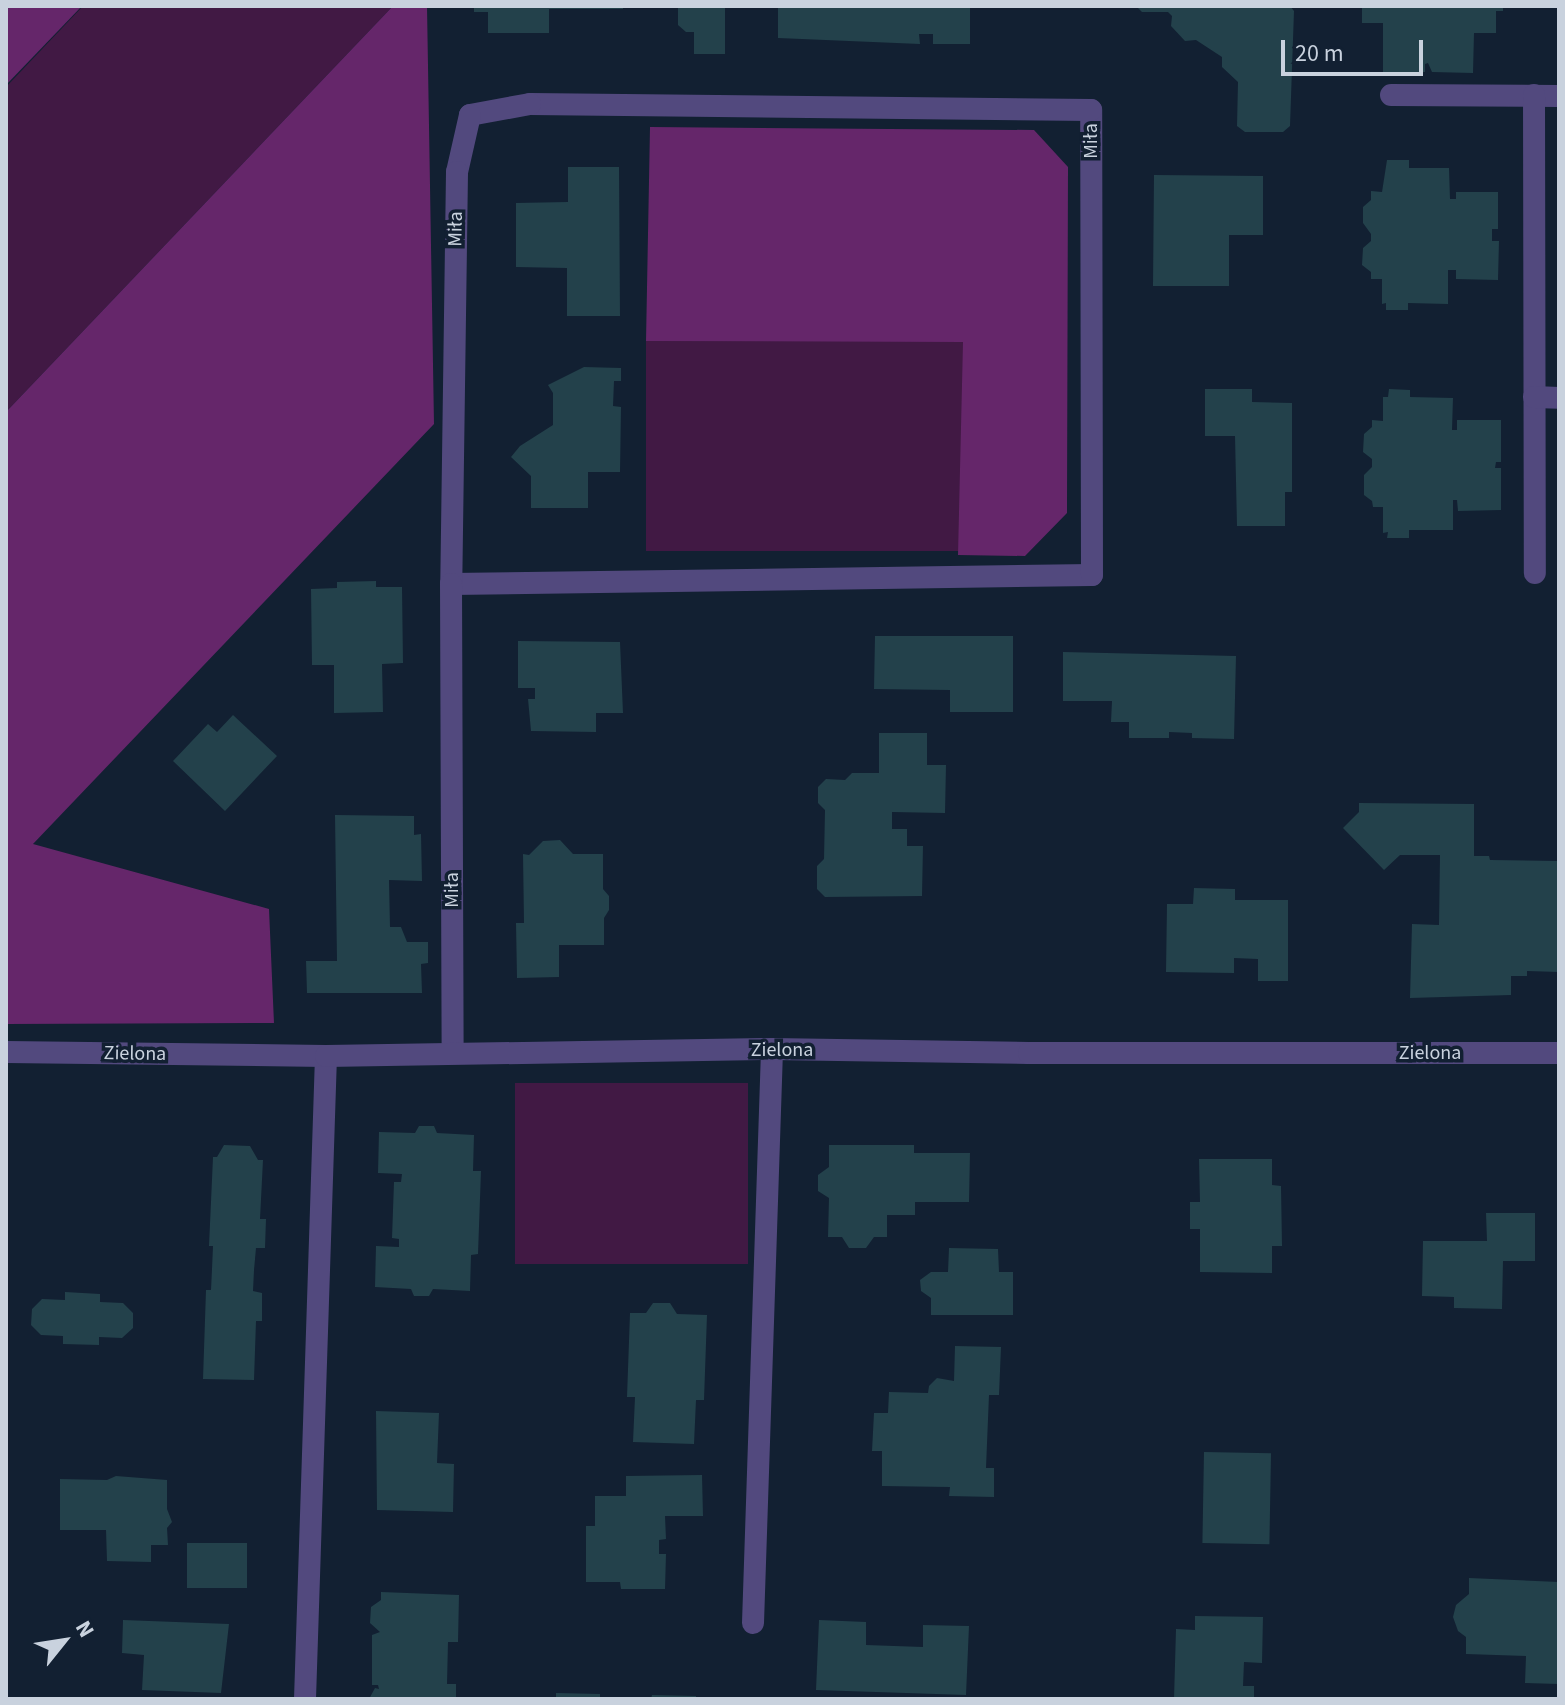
<!DOCTYPE html>
<html>
<head>
<meta charset="utf-8">
<style>
	body { margin:0 }
	#map { position:relative; width:1565px; height:1705px; overflow:hidden; background:#122032; font-family:"Source Sans 3",sans-serif }
	div>[style] { position:absolute }
	[style*='--x'] { left:calc(var(--x)*1px); top:calc(var(--y)*1px); width:calc(var(--w)*1px); rotate:calc(var(--a)*1deg) }
	.green>* { inset:0; background:#411944; transform-origin:0 0 }
	.forest>* { inset:0; background:#65266a }
	.building>* { inset:0; background:#23414b; transform-origin:0 0 }
	.service>* { height:22px; margin:-11px; padding:0 11px; transform-origin:11px; border-radius:11px; background:#52497e }
	.minor>* { height:22px; margin:-11px; padding:0 11px; transform-origin:11px; border-radius:11px; background:#52497e }
	span { translate:-50% -50%; white-space:nowrap; text-align:center; line-height:1.15; -webkit-text-stroke:7px #122032; paint-order:stroke }
	.street-label { font-size:20px; color:#c9d2de }
	.frame { position:absolute; inset:0; border:8px solid #c9d2de; pointer-events:none }
	.north { position:absolute; left:24px; top:1601px; width:80px; height:80px; -webkit-text-stroke:6px #122032; paint-order:stroke; rotate:60deg; font-size:22px; font-weight:700; line-height:32px; text-align:center; color:#c9d2de }
	.north::after { content:''; display:block; margin:auto; width:28px; height:36px; background:#c9d2de; clip-path:polygon(50% 0,100% 100%,50% 72%,0 100%) }
	.scale { position:absolute; left:1281px; top:40px; width:142px; height:36px; box-sizing:border-box; border:4px solid #c9d2de; border-top:0; padding-left:10px; font-size:24px; line-height:28px; white-space:nowrap; color:#c9d2de; -webkit-text-stroke:6px #122032; paint-order:stroke }
</style>
</head>
<body>
<div id="map">
	<div class="green">
		<i style="clip-path:polygon(83px 6px,393px 6px,6px 412px,6px 87px)"></i>
		<i style="left:646px;top:341px;width:317px;height:210px"></i>
		<i style="left:515px;top:1083px;width:233px;height:181px"></i>
	</div>
	<div class="forest">
		<i style="clip-path:polygon(6px 6px,82px 6px,6px 85px)"></i>
		<i style="clip-path:polygon(393px 6px,427px 6px,434px 424px,33px 844px,269px 909px,274px 1023px,6px 1024px,6px 412px)"></i>
		<i style="clip-path:polygon(650px 127px,1034px 130px,1068px 167px,1067px 513px,1025px 556px,958px 555px,963px 342px,646px 341px)"></i>
	</div>
	<div class="building">
		<i style="clip-path:polygon(474px 6px,623px 6px,623px 9px,549px 9px,549px 33px,488px 33px,488px 12px,474px 12px)"></i>
		<i style="clip-path:polygon(678px 6px,725px 6px,725px 54px,694px 54px,694px 32px,686px 32px,678px 25px)"></i>
		<i style="clip-path:polygon(778px 6px,970px 6px,970px 44px,933px 44px,933px 34px,919px 34px,920px 44px,778px 38px)"></i>
		<i style="clip-path:polygon(1136px 6px,1290px 6px,1294px 11px,1290px 126px,1283px 132px,1245px 132px,1237px 126px,1238px 82px,1222px 67px,1222px 57px,1196px 40px,1185px 41px,1171px 26px,1172px 16px,1168px 12px,1142px 12px)"></i>
		<i style="clip-path:polygon(1362px 6px,1503px 6px,1503px 11px,1496px 11px,1496px 33px,1474px 33px,1473px 73px,1432px 72px,1428px 63px,1425px 64px,1425px 72px,1383px 72px,1383px 23px,1362px 23px)"></i>
		<i style="clip-path:polygon(1387px 160px,1409px 160px,1409px 168px,1449px 168px,1450px 199px,1456px 199px,1456px 192px,1498px 192px,1498px 229px,1492px 229px,1492px 241px,1499px 241px,1498px 280px,1456px 279px,1456px 270px,1448px 270px,1448px 304px,1408px 303px,1408px 310px,1386px 310px,1386px 303px,1382px 304px,1382px 279px,1371px 279px,1371px 272px,1362px 265px,1363px 248px,1371px 241px,1371px 234px,1363px 223px,1363px 207px,1371px 200px,1371px 191px,1382px 192px)"></i>
		<i style="clip-path:polygon(568px 167px,619px 167px,620px 316px,567px 316px,567px 268px,516px 267px,516px 203px,568px 202px)"></i>
		<i style="clip-path:polygon(1154px 175px,1263px 176px,1263px 235px,1229px 235px,1229px 286px,1153px 286px)"></i>
		<i style="clip-path:polygon(584px 367px,621px 368px,621px 381px,614px 381px,613px 406px,621px 407px,620px 472px,588px 472px,588px 508px,531px 508px,531px 476px,511px 457px,520px 446px,553px 425px,553px 393px,548px 385px)"></i>
		<i style="clip-path:polygon(1205px 389px,1252px 389px,1252px 402px,1292px 403px,1292px 492px,1285px 492px,1285px 526px,1237px 526px,1235px 436px,1205px 436px)"></i>
		<i style="clip-path:polygon(1389px 389px,1410px 390px,1410px 397px,1453px 398px,1452px 430px,1457px 430px,1457px 420px,1501px 420px,1501px 462px,1496px 462px,1495px 468px,1501px 468px,1501px 510px,1458px 511px,1457px 500px,1453px 500px,1453px 530px,1409px 530px,1409px 538px,1387px 538px,1388px 532px,1383px 533px,1383px 507px,1373px 507px,1372px 501px,1364px 495px,1364px 475px,1372px 467px,1372px 459px,1363px 452px,1364px 434px,1372px 427px,1372px 420px,1383px 421px,1383px 397px,1388px 397px)"></i>
		<i style="clip-path:polygon(376px 581px,376px 587px,402px 587px,403px 663px,382px 664px,383px 712px,334px 713px,334px 665px,312px 665px,311px 589px,337px 588px,337px 582px)"></i>
		<i style="clip-path:polygon(875px 636px,1013px 636px,1013px 712px,950px 712px,950px 690px,874px 689px)"></i>
		<i style="clip-path:polygon(518px 641px,620px 642px,623px 713px,596px 713px,596px 732px,531px 731px,528px 699px,535px 699px,535px 688px,518px 688px)"></i>
		<i style="clip-path:polygon(1063px 652px,1236px 656px,1234px 739px,1192px 738px,1192px 733px,1169px 732px,1169px 738px,1129px 738px,1129px 722px,1111px 722px,1112px 701px,1063px 701px)"></i>
		<i style="clip-path:polygon(233px 715px,277px 756px,225px 811px,173px 761px,208px 724px,217px 732px)"></i>
		<i style="clip-path:polygon(879px 733px,927px 733px,927px 765px,946px 765px,945px 813px,892px 812px,892px 829px,907px 829px,907px 846px,923px 846px,922px 896px,825px 897px,817px 889px,817px 866px,824px 859px,825px 810px,818px 803px,818px 787px,826px 779px,845px 780px,852px 773px,879px 773px)"></i>
		<i style="clip-path:polygon(1359px 803px,1474px 804px,1474px 856px,1489px 856px,1490px 860px,1557px 861px,1559px 972px,1527px 971px,1527px 976px,1511px 976px,1511px 995px,1410px 998px,1412px 924px,1439px 925px,1440px 855px,1400px 855px,1384px 870px,1343px 828px,1359px 812px)"></i>
		<i style="clip-path:polygon(335px 815px,414px 816px,414px 835px,421px 834px,422px 881px,389px 880px,390px 927px,401px 927px,407px 942px,428px 942px,428px 963px,421px 964px,422px 993px,307px 993px,306px 961px,337px 961px)"></i>
		<i style="clip-path:polygon(560px 840px,573px 854px,603px 854px,603px 889px,609px 896px,609px 910px,604px 918px,604px 945px,559px 945px,559px 977px,517px 978px,516px 923px,524px 923px,523px 854px,529px 855px,543px 841px)"></i>
		<i style="clip-path:polygon(1194px 888px,1235px 889px,1235px 900px,1288px 900px,1288px 981px,1258px 981px,1258px 959px,1234px 958px,1234px 973px,1166px 972px,1167px 904px,1193px 904px)"></i>
		<i style="clip-path:polygon(419px 1126px,434px 1126px,437px 1133px,474px 1135px,473px 1171px,481px 1171px,478px 1254px,471px 1255px,470px 1291px,433px 1289px,429px 1296px,414px 1296px,411px 1289px,375px 1287px,376px 1246px,399px 1247px,399px 1239px,392px 1238px,394px 1182px,401px 1182px,402px 1174px,378px 1173px,379px 1132px,415px 1133px)"></i>
		<i style="clip-path:polygon(224px 1145px,250px 1146px,258px 1160px,263px 1160px,260px 1219px,266px 1219px,265px 1248px,256px 1248px,254px 1270px,253px 1291px,262px 1293px,262px 1321px,256px 1321px,254px 1380px,203px 1379px,206px 1290px,211px 1290px,212px 1269px,213px 1246px,209px 1246px,213px 1157px,217px 1157px)"></i>
		<i style="clip-path:polygon(829px 1145px,914px 1145px,914px 1153px,970px 1153px,969px 1202px,915px 1202px,915px 1215px,887px 1215px,887px 1237px,874px 1237px,866px 1248px,849px 1248px,842px 1237px,828px 1237px,829px 1198px,818px 1191px,818px 1175px,829px 1167px)"></i>
		<i style="clip-path:polygon(1199px 1159px,1272px 1159px,1272px 1185px,1281px 1186px,1282px 1246px,1272px 1246px,1272px 1273px,1200px 1272px,1200px 1229px,1190px 1229px,1190px 1202px,1200px 1202px)"></i>
		<i style="clip-path:polygon(1486px 1213px,1535px 1213px,1535px 1261px,1503px 1261px,1502px 1309px,1454px 1308px,1454px 1297px,1422px 1296px,1423px 1241px,1487px 1241px)"></i>
		<i style="clip-path:polygon(949px 1248px,998px 1249px,999px 1272px,1013px 1272px,1013px 1315px,931px 1315px,931px 1298px,921px 1291px,920px 1280px,931px 1272px,948px 1272px)"></i>
		<i style="clip-path:polygon(65px 1292px,100px 1294px,100px 1302px,123px 1303px,133px 1313px,133px 1328px,122px 1338px,99px 1337px,99px 1345px,63px 1344px,63px 1336px,41px 1335px,31px 1325px,32px 1309px,42px 1299px,65px 1300px)"></i>
		<i style="clip-path:polygon(653px 1303px,670px 1303px,677px 1314px,707px 1315px,704px 1400px,696px 1400px,694px 1444px,633px 1442px,635px 1397px,627px 1397px,630px 1313px,646px 1313px)"></i>
		<i style="clip-path:polygon(955px 1346px,1001px 1347px,999px 1395px,989px 1395px,986px 1468px,994px 1468px,994px 1497px,949px 1496px,950px 1487px,882px 1486px,882px 1451px,872px 1451px,874px 1413px,888px 1413px,889px 1392px,928px 1393px,929px 1386px,937px 1378px,954px 1381px)"></i>
		<i style="clip-path:polygon(376px 1411px,439px 1413px,437px 1463px,454px 1464px,453px 1512px,377px 1510px)"></i>
		<i style="left:1204px;top:1452px;width:67px;height:91px;rotate:1deg"></i>
		<i style="clip-path:polygon(702px 1475px,703px 1516px,665px 1516px,666px 1539px,659px 1540px,659px 1554px,666px 1554px,665px 1589px,621px 1589px,620px 1582px,586px 1582px,586px 1526px,595px 1526px,595px 1496px,626px 1496px,626px 1476px)"></i>
		<i style="clip-path:polygon(116px 1476px,167px 1480px,167px 1509px,172px 1522px,167px 1528px,168px 1545px,151px 1545px,151px 1562px,107px 1561px,106px 1530px,60px 1530px,60px 1479px,107px 1480px)"></i>
		<i style="left:187px;top:1543px;width:60px;height:45px"></i>
		<i style="clip-path:polygon(1469px 1578px,1559px 1582px,1559px 1684px,1525px 1683px,1526px 1656px,1466px 1654px,1466px 1637px,1458px 1631px,1453px 1617px,1456px 1605px,1469px 1594px)"></i>
		<i style="clip-path:polygon(381px 1592px,459px 1595px,458px 1642px,448px 1642px,447px 1684px,456px 1684px,456px 1699px,369px 1699px,375px 1688px,379px 1689px,378px 1685px,372px 1685px,372px 1635px,380px 1632px,370px 1623px,371px 1607px,381px 1600px)"></i>
		<i style="clip-path:polygon(1195px 1616px,1263px 1617px,1262px 1663px,1244px 1662px,1243px 1686px,1254px 1686px,1254px 1699px,1174px 1699px,1176px 1629px,1195px 1630px)"></i>
		<i style="clip-path:polygon(123px 1620px,229px 1624px,221px 1693px,142px 1690px,144px 1655px,122px 1653px)"></i>
		<i style="clip-path:polygon(819px 1620px,866px 1622px,866px 1645px,923px 1647px,923px 1625px,969px 1626px,966px 1695px,816px 1690px)"></i>
		<i style="clip-path:polygon(556px 1693px,600px 1694px,600px 1699px,556px 1699px)"></i>
		<i style="clip-path:polygon(652px 1695px,696px 1696px,696px 1699px,651px 1699px)"></i>
	</div>
	<div class="service">
		<i style="--x:1391;--y:95;--w:168;--a:0.3"></i>
		<i style="--x:1534;--y:95;--w:478;--a:89.9"></i>
		<i style="--x:1534;--y:397;--w:25;--a:2"></i>
		<i style="--x:753;--y:1623;--w:574;--a:-88.1"></i>
		<i style="--x:305;--y:1699;--w:643;--a:-88.13"></i>
	</div>
	<div class="minor">
		<i style="--x:451;--y:584;--w:641;--a:-0.8"></i>
		<i style="--x:1092;--y:575;--w:465;--a:-90.1"></i>
		<i style="--x:1091;--y:110;--w:561;--a:-179.39"></i>
		<i style="--x:530;--y:104;--w:61;--a:169.6"></i>
		<i style="--x:470;--y:115;--w:58;--a:102.8"></i>
		<i style="--x:457;--y:172;--w:412;--a:90.8"></i>
		<i style="--x:451;--y:584;--w:468;--a:89.8"></i>
		<i style="--x:6;--y:1052;--w:320;--a:0.7"></i>
		<i style="--x:326;--y:1056;--w:446;--a:-0.9"></i>
		<i style="--x:772;--y:1049;--w:257;--a:0.9"></i>
		<i style="--x:1029;--y:1053;--w:530;--a:0"></i>
	</div>
	<div class="street-label">
		<span style="left:1091px;top:141px;rotate:-90deg">Miła</span>
		<span style="left:456px;top:229px;rotate:-89deg">Miła</span>
		<span style="left:452px;top:890px;rotate:-90deg">Miła</span>
		<span style="left:782px;top:1050px">Zielona</span>
		<span style="left:1430px;top:1053px">Zielona</span>
		<span style="left:135px;top:1054px;rotate:1deg">Zielona</span>
	</div>
	<div class="frame"></div>
	<div class="north">N</div>
	<div class="scale">20 m</div>
</div>
</body>
</html>
